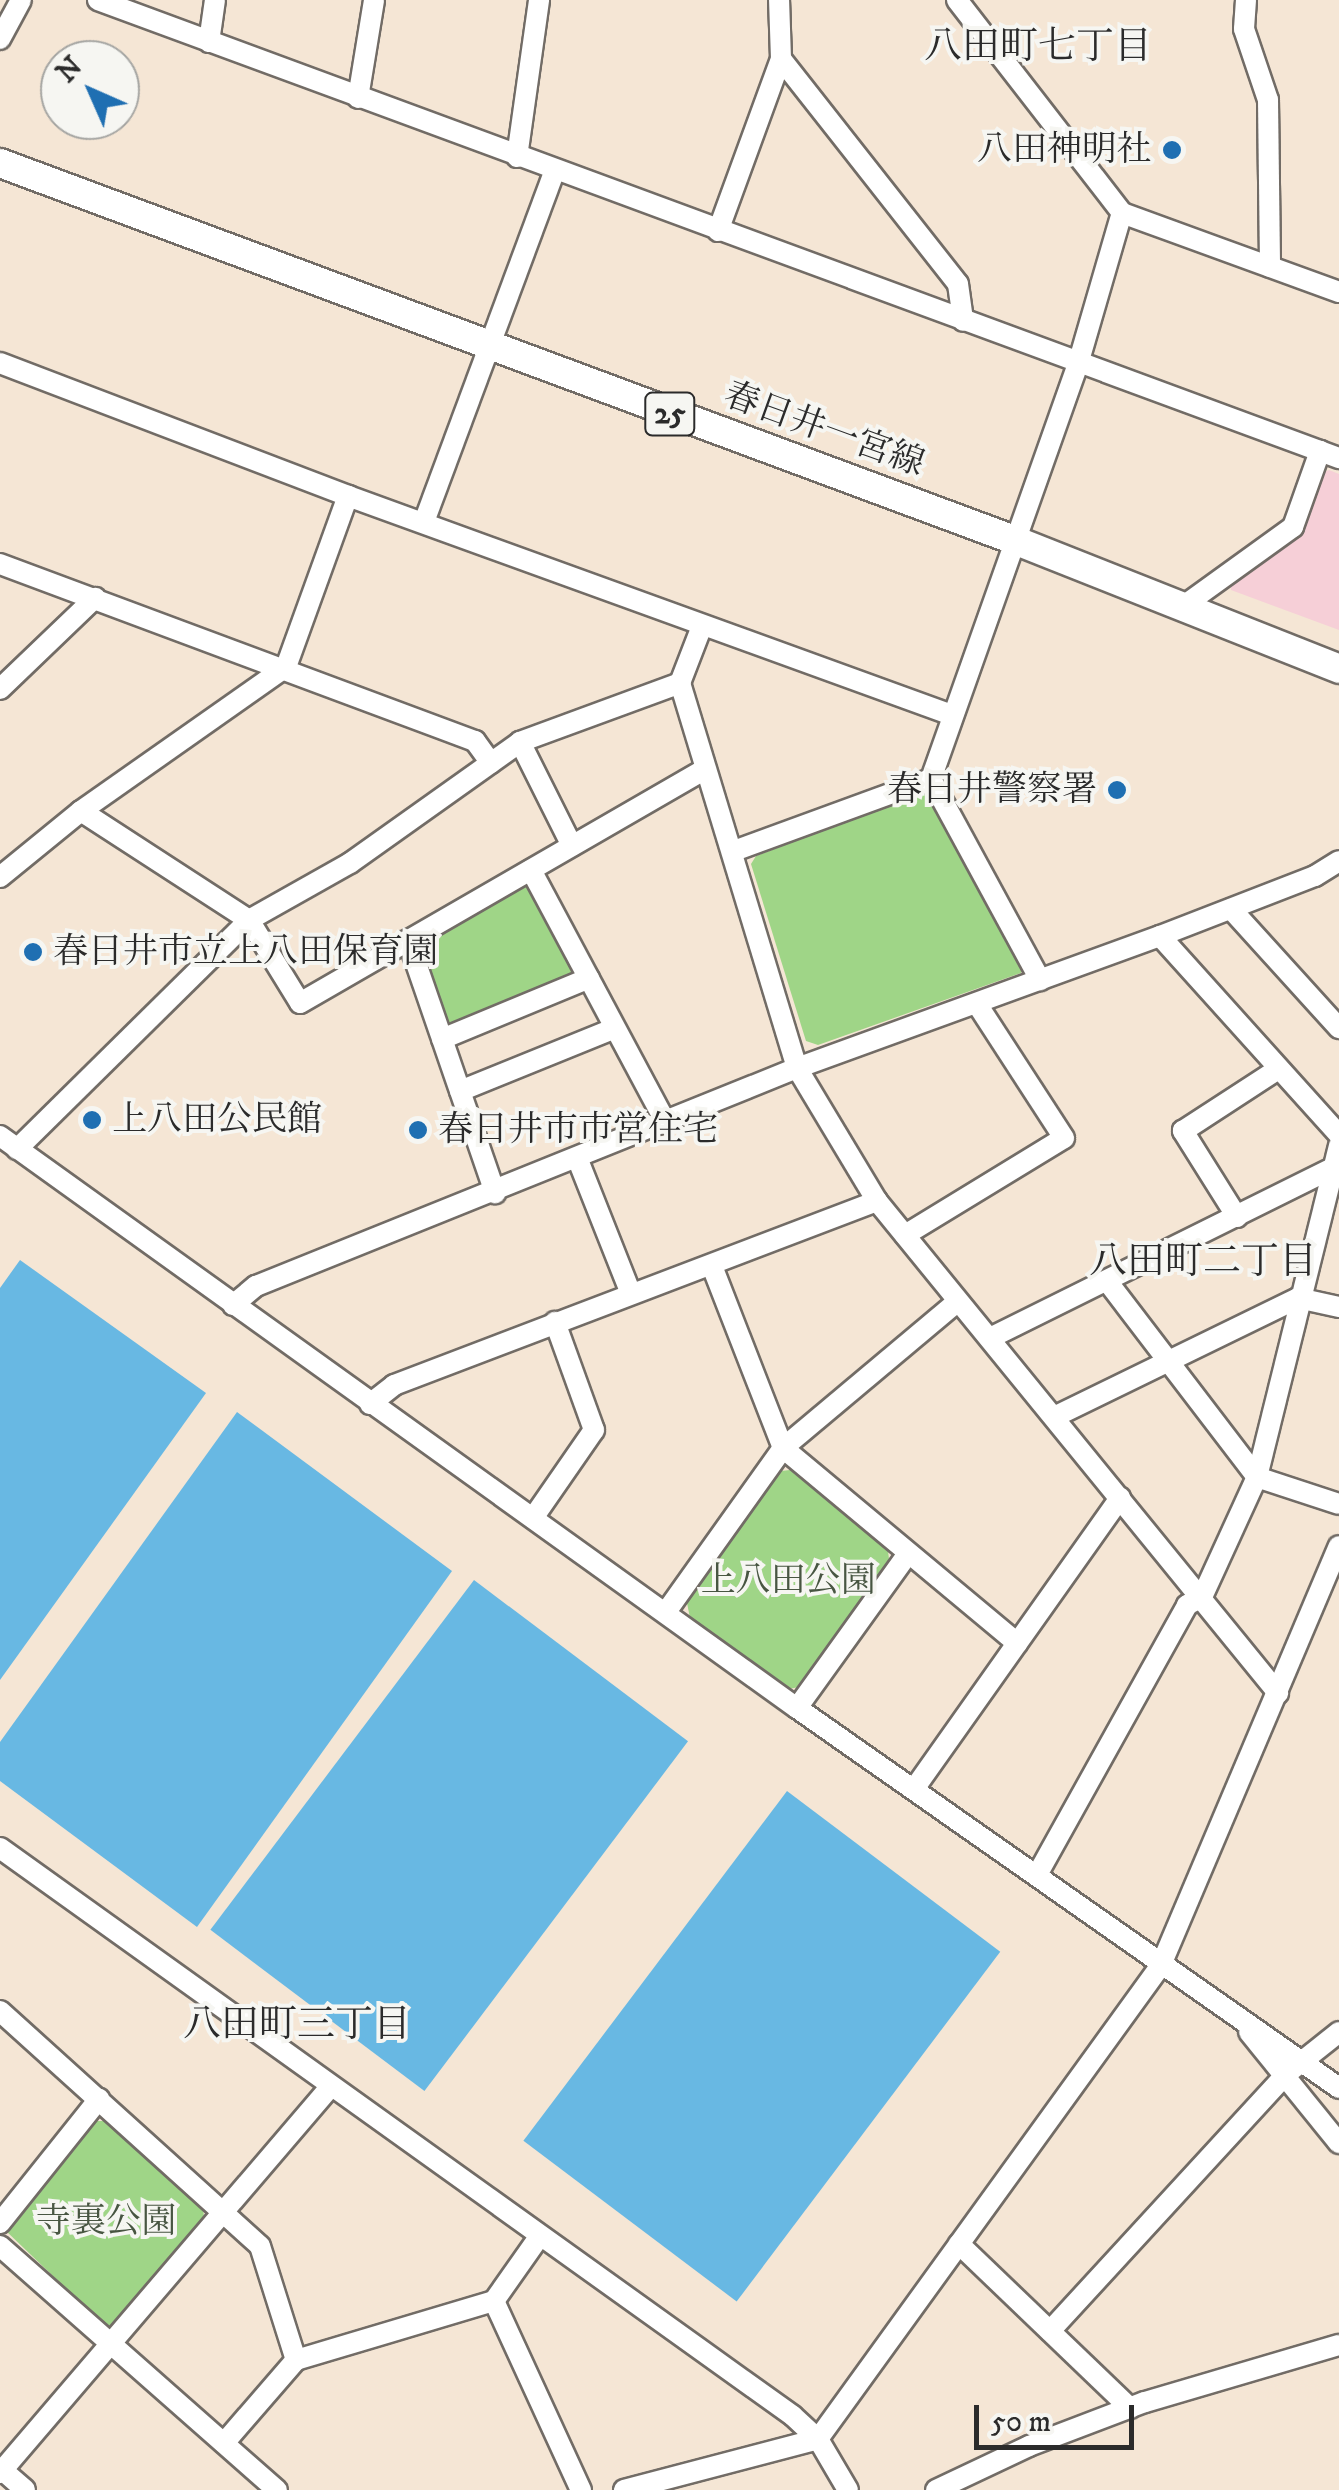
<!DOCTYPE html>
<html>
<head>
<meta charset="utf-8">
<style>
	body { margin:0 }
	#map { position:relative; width:1339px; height:2490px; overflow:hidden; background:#f5e6d5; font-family:"IM FELL DW Pica","Noto Serif JP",serif }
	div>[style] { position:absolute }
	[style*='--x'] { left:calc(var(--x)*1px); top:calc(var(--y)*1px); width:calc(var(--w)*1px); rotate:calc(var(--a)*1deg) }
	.built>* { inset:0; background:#f6cfd7 }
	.green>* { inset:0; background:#9fd587 }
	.water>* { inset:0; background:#68b8e3; transform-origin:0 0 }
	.roads { filter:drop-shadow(2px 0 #726c66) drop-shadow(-2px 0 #726c66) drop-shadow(0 2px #726c66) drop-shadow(0 -2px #726c66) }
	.minor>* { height:20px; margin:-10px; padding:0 10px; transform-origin:10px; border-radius:10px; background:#fff }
	.major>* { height:28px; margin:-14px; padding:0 14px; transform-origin:14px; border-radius:14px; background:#fff }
	.dots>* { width:28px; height:28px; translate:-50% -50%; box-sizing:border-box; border:5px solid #f6f6f2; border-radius:50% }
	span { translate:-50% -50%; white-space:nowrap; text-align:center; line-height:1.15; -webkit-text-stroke:8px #f6f6f2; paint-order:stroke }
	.shield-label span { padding:2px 8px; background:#f6f6f2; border:2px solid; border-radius:8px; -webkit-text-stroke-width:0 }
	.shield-label { font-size:32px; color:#2b2b2b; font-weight:700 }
	.poi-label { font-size:35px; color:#2b2b2b }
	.right { translate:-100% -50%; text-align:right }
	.left { translate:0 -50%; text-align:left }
	.street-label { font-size:35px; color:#2b2b2b }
	.park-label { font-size:35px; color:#485642 }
	.neighbourhood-label { font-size:38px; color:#2b2b2b }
	.north { position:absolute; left:40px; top:40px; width:100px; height:100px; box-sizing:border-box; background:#f6f6f2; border:2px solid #a5a5a2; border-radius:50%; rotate:315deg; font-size:28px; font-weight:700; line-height:40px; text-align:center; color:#2b2b2b }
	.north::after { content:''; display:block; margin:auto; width:35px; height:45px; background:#1f6fb2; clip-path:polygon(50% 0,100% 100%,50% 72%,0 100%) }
	.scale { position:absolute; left:974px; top:2405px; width:160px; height:45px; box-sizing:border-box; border:5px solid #2b2b2b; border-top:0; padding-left:12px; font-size:30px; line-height:35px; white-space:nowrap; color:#2b2b2b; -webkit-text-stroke:8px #f6f6f2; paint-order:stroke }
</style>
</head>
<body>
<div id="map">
	<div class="built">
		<i style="clip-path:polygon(1329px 470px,1339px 474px,1339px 630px,1231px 590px,1230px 579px,1299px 530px,1320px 474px)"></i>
	</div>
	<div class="green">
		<i style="clip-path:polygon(923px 792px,931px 796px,1024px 964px,1021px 973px,818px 1045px,806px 1041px,751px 864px,756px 856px)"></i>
		<i style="clip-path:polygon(526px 884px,535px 888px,576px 972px,572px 980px,449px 1027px,443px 1022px,420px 953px,424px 944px)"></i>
		<i style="clip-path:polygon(790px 1470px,888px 1551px,889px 1559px,799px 1687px,789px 1689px,690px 1618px,687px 1603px,781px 1471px)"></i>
		<i style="clip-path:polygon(95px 2121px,105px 2121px,203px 2208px,204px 2217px,114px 2326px,104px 2325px,5px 2230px)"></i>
	</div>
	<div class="water">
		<i style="clip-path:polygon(20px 1260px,206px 1393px,0 1680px,0 1288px)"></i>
		<i style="clip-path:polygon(237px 1412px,452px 1571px,197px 1927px,0 1781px,0 1742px)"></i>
		<i style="left:474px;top:1580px;width:268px;height:438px;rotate:37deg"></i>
		<i style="left:787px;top:1791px;width:267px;height:438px;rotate:37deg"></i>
	</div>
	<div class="roads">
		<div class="minor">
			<i style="--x:98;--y:0;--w:1323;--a:20.26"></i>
			<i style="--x:957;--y:0;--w:269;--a:52.2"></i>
			<i style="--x:1122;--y:213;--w:231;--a:20"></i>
			<i style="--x:1246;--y:0;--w:29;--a:94"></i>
			<i style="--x:1244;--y:29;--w:75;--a:71.3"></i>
			<i style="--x:1268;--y:100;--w:167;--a:89.3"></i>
			<i style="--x:0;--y:39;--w:44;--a:-61.7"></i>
			<i style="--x:209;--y:42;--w:42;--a:-81.9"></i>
			<i style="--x:781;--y:59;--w:286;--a:51.8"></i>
			<i style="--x:958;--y:284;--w:37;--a:82"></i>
			<i style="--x:358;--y:98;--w:99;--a:-80.7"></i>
			<i style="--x:517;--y:157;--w:159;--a:-82"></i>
			<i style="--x:718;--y:231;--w:183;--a:-69.9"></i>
			<i style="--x:781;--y:59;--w:59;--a:-91.9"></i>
			<i style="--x:0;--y:363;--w:373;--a:20.9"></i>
			<i style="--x:348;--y:496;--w:642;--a:19.93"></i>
			<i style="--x:424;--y:522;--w:376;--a:-69.6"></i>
			<i style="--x:0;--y:564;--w:507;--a:20.44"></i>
			<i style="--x:475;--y:741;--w:27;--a:54"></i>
			<i style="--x:1182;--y:607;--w:137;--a:-35.8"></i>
			<i style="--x:1293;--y:527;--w:81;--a:-70.4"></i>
			<i style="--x:702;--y:626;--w:61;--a:111.1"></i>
			<i style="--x:680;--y:683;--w:402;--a:73.1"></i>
			<i style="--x:797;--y:1068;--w:155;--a:59"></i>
			<i style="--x:877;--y:1201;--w:635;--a:50.82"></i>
			<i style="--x:0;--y:689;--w:132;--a:-43.8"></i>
			<i style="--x:520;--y:742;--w:116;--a:63.4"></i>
			<i style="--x:931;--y:779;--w:229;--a:61.5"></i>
			<i style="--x:81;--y:811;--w:200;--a:33"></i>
			<i style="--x:249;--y:920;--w:97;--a:58.4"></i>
			<i style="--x:300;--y:1003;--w:468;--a:-30"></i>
			<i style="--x:734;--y:851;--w:210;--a:-20.1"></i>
			<i style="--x:931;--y:779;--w:440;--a:-70.5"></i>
			<i style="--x:1078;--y:364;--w:157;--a:-73.8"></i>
			<i style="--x:531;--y:870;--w:287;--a:61.9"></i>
			<i style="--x:0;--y:877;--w:104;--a:-39.2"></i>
			<i style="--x:81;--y:811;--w:251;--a:-35.1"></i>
			<i style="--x:286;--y:667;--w:182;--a:-70.1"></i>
			<i style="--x:1231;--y:909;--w:161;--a:47.8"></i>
			<i style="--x:1160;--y:936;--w:268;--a:48"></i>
			<i style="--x:408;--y:940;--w:268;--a:71"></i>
			<i style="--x:442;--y:1039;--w:159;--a:-22.5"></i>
			<i style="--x:460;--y:1091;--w:167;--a:-22.1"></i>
			<i style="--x:0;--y:1136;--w:981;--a:35.67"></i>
			<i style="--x:797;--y:1708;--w:662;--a:35.03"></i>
			<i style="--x:17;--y:1149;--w:326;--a:-44.6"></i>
			<i style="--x:249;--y:920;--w:116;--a:-29.4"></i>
			<i style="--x:350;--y:863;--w:209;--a:-35.4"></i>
			<i style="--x:520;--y:742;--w:171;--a:-20.2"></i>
			<i style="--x:578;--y:1160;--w:144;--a:68.4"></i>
			<i style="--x:1237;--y:1217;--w:102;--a:-122.1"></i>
			<i style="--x:1183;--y:1131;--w:113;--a:-33.1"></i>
			<i style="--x:905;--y:1235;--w:186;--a:-31.4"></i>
			<i style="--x:1064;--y:1138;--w:160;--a:-123"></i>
			<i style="--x:712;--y:1266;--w:195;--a:68.7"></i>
			<i style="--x:783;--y:1448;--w:305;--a:39.8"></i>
			<i style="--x:1107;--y:1281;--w:247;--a:52.6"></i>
			<i style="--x:1257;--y:1477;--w:86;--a:18.2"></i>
			<i style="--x:233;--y:1305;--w:30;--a:-40"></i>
			<i style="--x:256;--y:1286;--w:583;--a:-21.95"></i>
			<i style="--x:797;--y:1068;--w:386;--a:-20"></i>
			<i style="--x:1160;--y:936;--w:166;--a:-21.2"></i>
			<i style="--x:1315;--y:876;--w:28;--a:-32"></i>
			<i style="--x:990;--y:1338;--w:378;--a:-26.4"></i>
			<i style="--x:370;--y:1404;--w:31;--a:-38"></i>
			<i style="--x:394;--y:1385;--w:517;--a:-20.85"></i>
			<i style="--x:1054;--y:1417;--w:271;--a:-26"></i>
			<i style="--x:1298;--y:1298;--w:42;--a:12.4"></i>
			<i style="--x:533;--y:1518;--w:107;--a:-55.3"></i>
			<i style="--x:594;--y:1430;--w:115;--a:-109.9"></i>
			<i style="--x:666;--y:1612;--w:201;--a:-54.5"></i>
			<i style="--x:783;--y:1448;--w:227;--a:-40"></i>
			<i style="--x:797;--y:1708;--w:188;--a:-54.3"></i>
			<i style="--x:914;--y:1789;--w:357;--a:-54.7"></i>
			<i style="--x:0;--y:1848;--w:975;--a:35.61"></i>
			<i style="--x:793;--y:2416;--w:34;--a:43"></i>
			<i style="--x:818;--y:2439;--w:59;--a:59.5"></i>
			<i style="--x:1037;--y:1875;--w:309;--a:-60.9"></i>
			<i style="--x:1187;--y:1605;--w:17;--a:-28"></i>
			<i style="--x:1202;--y:1597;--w:132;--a:-65.4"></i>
			<i style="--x:1257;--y:1477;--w:342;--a:-76.1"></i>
			<i style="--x:0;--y:2011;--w:350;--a:42.1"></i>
			<i style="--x:260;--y:2246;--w:120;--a:72.5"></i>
			<i style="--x:1249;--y:2032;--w:143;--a:51"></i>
			<i style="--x:0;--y:2223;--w:159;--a:-51.4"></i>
			<i style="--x:959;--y:2244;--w:237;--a:43.8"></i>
			<i style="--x:0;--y:2246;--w:369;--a:41.4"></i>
			<i style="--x:494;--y:2301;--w:208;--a:65.3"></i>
			<i style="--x:1050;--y:2331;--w:348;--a:-47.4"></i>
			<i style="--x:1285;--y:2075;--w:69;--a:-38.5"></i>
			<i style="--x:224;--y:2443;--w:110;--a:-49.1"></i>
			<i style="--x:296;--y:2360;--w:207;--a:-16.6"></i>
			<i style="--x:494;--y:2301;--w:78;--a:-54.9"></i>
			<i style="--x:0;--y:2468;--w:33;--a:41"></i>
			<i style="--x:0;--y:2473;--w:509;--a:-49.46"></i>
			<i style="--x:624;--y:2490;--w:201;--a:-14.7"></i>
			<i style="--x:818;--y:2439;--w:585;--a:-54.11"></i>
			<i style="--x:1161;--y:1965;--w:455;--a:-67"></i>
			<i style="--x:936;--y:2490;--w:103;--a:-25.3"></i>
			<i style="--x:1029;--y:2446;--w:124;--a:-20.8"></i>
			<i style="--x:1145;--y:2402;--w:202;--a:-16.4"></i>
		</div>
		<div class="major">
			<i style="--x:0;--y:163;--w:1082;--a:20.39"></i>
			<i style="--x:1014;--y:540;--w:350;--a:21.6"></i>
		</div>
	</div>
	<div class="dots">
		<i style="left:1172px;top:150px;background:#1f6fb2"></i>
		<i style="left:1117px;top:790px;background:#1f6fb2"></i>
		<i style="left:33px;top:952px;background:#1f6fb2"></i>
		<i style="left:92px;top:1120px;background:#1f6fb2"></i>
		<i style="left:418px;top:1130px;background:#1f6fb2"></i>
	</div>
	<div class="shield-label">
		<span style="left:670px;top:414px">25</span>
	</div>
	<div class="poi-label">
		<span class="right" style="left:1152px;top:150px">八田神明社</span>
		<span class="right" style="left:1097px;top:790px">春日井警察署</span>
		<span class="left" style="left:53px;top:952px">春日井市立上八田保育園</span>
		<span class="left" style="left:112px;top:1120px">上八田公民館</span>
		<span class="left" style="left:438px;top:1130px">春日井市市営住宅</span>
	</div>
	<div class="street-label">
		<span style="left:824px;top:430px;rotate:20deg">春日井一宮線</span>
	</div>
	<div class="park-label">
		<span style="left:788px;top:1581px">上八田公園</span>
		<span style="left:106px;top:2222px">寺裏公園</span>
	</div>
	<div class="neighbourhood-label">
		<span style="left:1038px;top:48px">八田町七丁目</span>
		<span style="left:1203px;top:1263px">八田町二丁目</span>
		<span style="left:297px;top:2026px">八田町三丁目</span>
	</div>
	<div class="north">N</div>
	<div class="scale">50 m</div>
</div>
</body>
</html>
